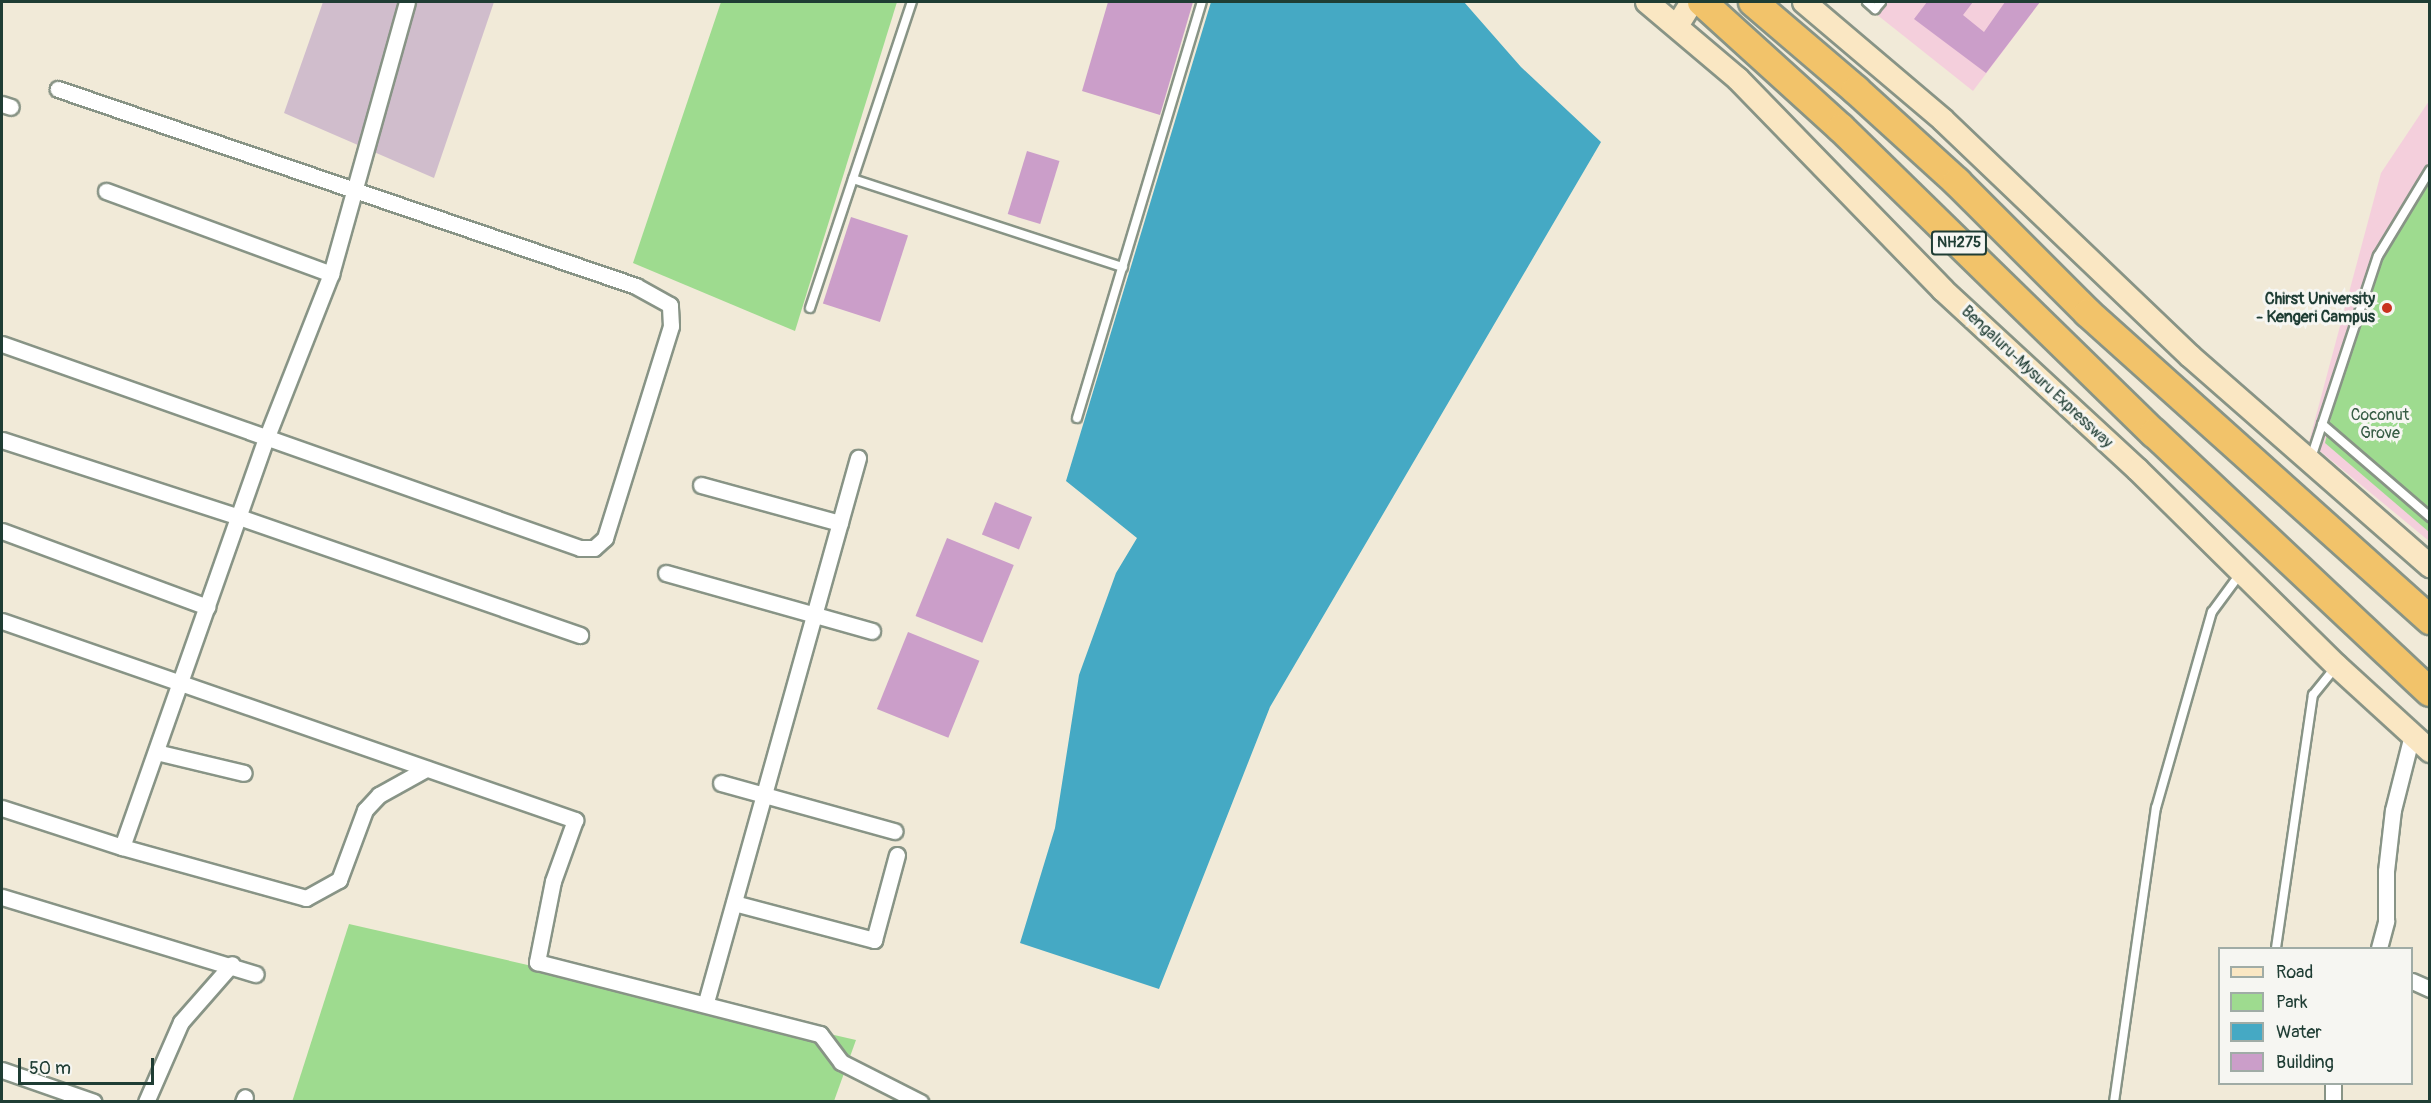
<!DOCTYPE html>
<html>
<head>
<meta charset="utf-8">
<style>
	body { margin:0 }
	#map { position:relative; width:2431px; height:1103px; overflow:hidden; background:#f1ead8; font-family:Pangolin,sans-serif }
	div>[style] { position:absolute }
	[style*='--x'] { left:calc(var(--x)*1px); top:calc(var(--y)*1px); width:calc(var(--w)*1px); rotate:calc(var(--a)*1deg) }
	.built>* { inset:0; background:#f4cfdc }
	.industrial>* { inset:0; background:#d0bdcc }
	.green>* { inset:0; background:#9edb8f }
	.water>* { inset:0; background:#45a9c4 }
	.building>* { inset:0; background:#cb9ec9; transform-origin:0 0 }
	.roads { filter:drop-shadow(2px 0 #889486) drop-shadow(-2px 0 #889486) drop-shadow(0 2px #889486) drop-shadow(0 -2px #889486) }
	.lane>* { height:8px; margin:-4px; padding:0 4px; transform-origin:4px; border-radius:4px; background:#fff }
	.street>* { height:15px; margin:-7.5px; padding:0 7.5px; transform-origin:7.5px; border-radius:7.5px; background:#fff }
	.secondary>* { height:22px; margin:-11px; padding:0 11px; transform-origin:11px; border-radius:11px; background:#fae7c3 }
	.highway>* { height:28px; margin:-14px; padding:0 14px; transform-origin:14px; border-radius:14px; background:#f2c36a }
	.dots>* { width:16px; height:16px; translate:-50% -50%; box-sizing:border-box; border:3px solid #f6f6f2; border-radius:50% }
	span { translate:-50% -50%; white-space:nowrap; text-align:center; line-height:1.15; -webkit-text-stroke:6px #f6f6f2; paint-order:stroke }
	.shield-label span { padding:2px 4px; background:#f6f6f2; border:2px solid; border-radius:4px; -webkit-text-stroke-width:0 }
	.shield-label { font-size:15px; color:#1f3d34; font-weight:700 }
	.poi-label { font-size:16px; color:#1f3d34; font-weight:700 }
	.right { translate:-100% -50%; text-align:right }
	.street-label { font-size:16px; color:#1f3d34 }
	.park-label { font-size:16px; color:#385d46 }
	.frame { position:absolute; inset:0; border:3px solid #1f3d34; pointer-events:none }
	.legend { position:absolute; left:2218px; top:947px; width:195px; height:138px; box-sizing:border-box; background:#f6f6f2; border:2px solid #a0aca6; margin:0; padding:8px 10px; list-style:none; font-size:18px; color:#1f3d34 }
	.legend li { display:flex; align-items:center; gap:12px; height:30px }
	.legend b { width:30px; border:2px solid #a0aca6 }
	.scale { position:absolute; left:18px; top:1058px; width:136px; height:27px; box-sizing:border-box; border:3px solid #1f3d34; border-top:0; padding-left:8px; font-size:18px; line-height:21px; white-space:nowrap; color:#1f3d34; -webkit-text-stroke:4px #f6f6f2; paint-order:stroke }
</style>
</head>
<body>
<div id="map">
	<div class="built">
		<i style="clip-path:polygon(1861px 2px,2040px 2px,1973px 91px)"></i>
		<i style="clip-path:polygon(2429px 101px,2429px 541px,2309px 442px,2381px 173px)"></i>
	</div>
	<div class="industrial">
		<i style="clip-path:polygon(323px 2px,494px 2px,434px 178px,284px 113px)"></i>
	</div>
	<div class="green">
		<i style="clip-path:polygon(721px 2px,897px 2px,795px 331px,633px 263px)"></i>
		<i style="clip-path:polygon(2429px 180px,2429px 532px,2325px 443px,2343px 366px,2384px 255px)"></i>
		<i style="clip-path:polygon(349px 924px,856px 1040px,834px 1101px,292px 1102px)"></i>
	</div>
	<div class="water">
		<i style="clip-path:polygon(1211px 2px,1464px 2px,1521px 67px,1601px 142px,1270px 707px,1159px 989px,1020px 943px,1055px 828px,1079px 675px,1116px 573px,1137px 538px,1066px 481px)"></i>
	</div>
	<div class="building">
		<i style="clip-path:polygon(1108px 2px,1193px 2px,1160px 115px,1082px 91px)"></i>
		<i style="clip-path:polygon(1927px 2px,1973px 2px,1963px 15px,1984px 32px,2005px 2px,2040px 2px,1986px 73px,1914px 19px)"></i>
		<i style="left:1027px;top:151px;width:34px;height:66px;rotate:17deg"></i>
		<i style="left:851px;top:217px;width:60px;height:91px;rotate:18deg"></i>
		<i style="left:995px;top:502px;width:40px;height:35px;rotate:22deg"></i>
		<i style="left:947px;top:538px;width:72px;height:84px;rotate:22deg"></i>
		<i style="left:908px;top:632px;width:77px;height:83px;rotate:22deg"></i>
	</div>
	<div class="roads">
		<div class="lane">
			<i style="--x:1867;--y:2;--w:11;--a:41"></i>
			<i style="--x:1875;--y:9;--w:9;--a:-49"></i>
			<i style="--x:853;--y:179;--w:284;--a:18.1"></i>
			<i style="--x:810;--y:308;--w:323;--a:-71.6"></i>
			<i style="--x:1077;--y:418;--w:434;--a:-73.3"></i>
			<i style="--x:2322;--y:424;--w:143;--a:40.7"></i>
			<i style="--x:2311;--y:458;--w:213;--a:-71.7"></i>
			<i style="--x:2378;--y:256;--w:100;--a:-58.8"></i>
			<i style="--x:2276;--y:948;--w:256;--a:-81.7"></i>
			<i style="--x:2313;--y:695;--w:36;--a:-51"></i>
			<i style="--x:2114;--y:1102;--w:297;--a:-81.9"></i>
			<i style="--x:2156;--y:808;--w:204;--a:-74.1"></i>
			<i style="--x:2212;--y:612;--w:47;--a:-53.6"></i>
		</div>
		<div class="street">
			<i style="--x:2;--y:104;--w:9;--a:18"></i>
			<i style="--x:106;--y:191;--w:240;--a:20.2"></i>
			<i style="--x:2;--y:344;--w:613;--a:19.44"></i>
			<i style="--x:580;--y:548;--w:14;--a:0"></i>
			<i style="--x:594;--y:548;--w:15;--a:-42"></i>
			<i style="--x:605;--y:538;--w:222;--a:-72.7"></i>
			<i style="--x:671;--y:326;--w:21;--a:-93"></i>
			<i style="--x:670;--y:305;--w:39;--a:-151"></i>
			<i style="--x:636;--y:286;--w:611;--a:-161.18"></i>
			<i style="--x:2;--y:440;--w:249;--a:18"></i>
			<i style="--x:239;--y:517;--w:361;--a:19.1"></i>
			<i style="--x:701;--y:485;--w:144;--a:15.3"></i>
			<i style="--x:2;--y:531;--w:219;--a:20.3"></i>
			<i style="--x:666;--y:573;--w:214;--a:15.7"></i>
			<i style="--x:2;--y:621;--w:607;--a:19.15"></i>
			<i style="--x:575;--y:820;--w:65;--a:109.8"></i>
			<i style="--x:553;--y:881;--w:83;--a:101.2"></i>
			<i style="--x:537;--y:962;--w:292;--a:14.3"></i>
			<i style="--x:820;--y:1034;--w:35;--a:53"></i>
			<i style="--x:841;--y:1062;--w:89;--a:26.9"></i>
			<i style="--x:156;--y:752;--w:90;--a:13.4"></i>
			<i style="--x:721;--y:783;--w:180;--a:15.5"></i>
			<i style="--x:2;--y:808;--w:126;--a:18"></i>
			<i style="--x:122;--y:847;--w:191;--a:15.5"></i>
			<i style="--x:306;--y:898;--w:38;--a:-29"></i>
			<i style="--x:339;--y:880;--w:75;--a:-69.6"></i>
			<i style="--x:365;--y:810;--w:21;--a:-47"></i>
			<i style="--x:379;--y:795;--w:54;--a:-29"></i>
			<i style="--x:122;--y:847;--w:433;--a:-70.6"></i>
			<i style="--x:266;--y:439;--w:177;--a:-68.5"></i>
			<i style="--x:331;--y:274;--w:282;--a:-74.4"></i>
			<i style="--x:2;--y:897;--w:265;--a:16.9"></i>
			<i style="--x:734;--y:903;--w:145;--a:14.8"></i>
			<i style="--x:874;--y:940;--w:88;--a:-74.9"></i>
			<i style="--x:2379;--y:948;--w:28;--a:-75"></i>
			<i style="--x:2386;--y:921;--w:50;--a:-90"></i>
			<i style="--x:2386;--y:871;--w:61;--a:-83.5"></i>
			<i style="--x:2393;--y:810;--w:77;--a:-75.8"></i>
			<i style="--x:2412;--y:981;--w:20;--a:24"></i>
			<i style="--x:706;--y:1002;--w:565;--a:-74.39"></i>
			<i style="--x:2;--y:1070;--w:97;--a:19.2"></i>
			<i style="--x:146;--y:1102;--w:87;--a:-66.4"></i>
			<i style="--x:181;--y:1022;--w:77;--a:-48.7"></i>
			<i style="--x:243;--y:1102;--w:5;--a:-68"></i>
			<i style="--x:2333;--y:1102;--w:18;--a:-90"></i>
		</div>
		<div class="secondary">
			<i style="--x:1647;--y:2;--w:119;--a:40.2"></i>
			<i style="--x:1738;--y:79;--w:294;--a:45.8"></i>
			<i style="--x:1943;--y:290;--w:265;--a:42.7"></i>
			<i style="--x:2138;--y:470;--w:279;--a:44.6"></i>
			<i style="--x:2337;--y:666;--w:126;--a:42.4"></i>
			<i style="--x:1804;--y:2;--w:182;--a:40.3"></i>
			<i style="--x:1943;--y:120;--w:342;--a:43.7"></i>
			<i style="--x:2190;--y:356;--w:319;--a:41.2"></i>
			<i style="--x:1677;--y:26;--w:28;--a:-58"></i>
		</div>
		<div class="highway">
			<i style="--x:1702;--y:2;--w:188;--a:42.2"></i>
			<i style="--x:1841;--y:128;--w:437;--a:44.3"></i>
			<i style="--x:2154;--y:433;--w:378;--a:43.2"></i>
			<i style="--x:1753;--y:2;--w:135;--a:40.5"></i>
			<i style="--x:1856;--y:90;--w:137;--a:42.3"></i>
			<i style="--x:1957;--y:182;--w:185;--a:45"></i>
			<i style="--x:2088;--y:313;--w:460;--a:41.9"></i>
		</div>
	</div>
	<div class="dots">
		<i style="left:2387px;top:308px;background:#c8321e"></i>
	</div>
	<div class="shield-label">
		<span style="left:1959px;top:243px">NH275</span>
	</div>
	<div class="poi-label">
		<span class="right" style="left:2375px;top:308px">Chirst University<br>- Kengeri Campus</span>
	</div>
	<div class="street-label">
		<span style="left:2037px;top:377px;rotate:43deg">Bengaluru-Mysuru Expressway</span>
	</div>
	<div class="park-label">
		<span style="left:2380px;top:424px">Coconut<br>Grove</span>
	</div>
	<div class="frame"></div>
	<ul class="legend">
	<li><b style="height:8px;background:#fae7c3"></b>Road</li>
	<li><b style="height:16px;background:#9edb8f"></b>Park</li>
	<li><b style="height:16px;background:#45a9c4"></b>Water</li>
	<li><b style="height:16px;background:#cb9ec9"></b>Building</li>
	</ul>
	<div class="scale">50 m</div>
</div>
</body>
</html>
